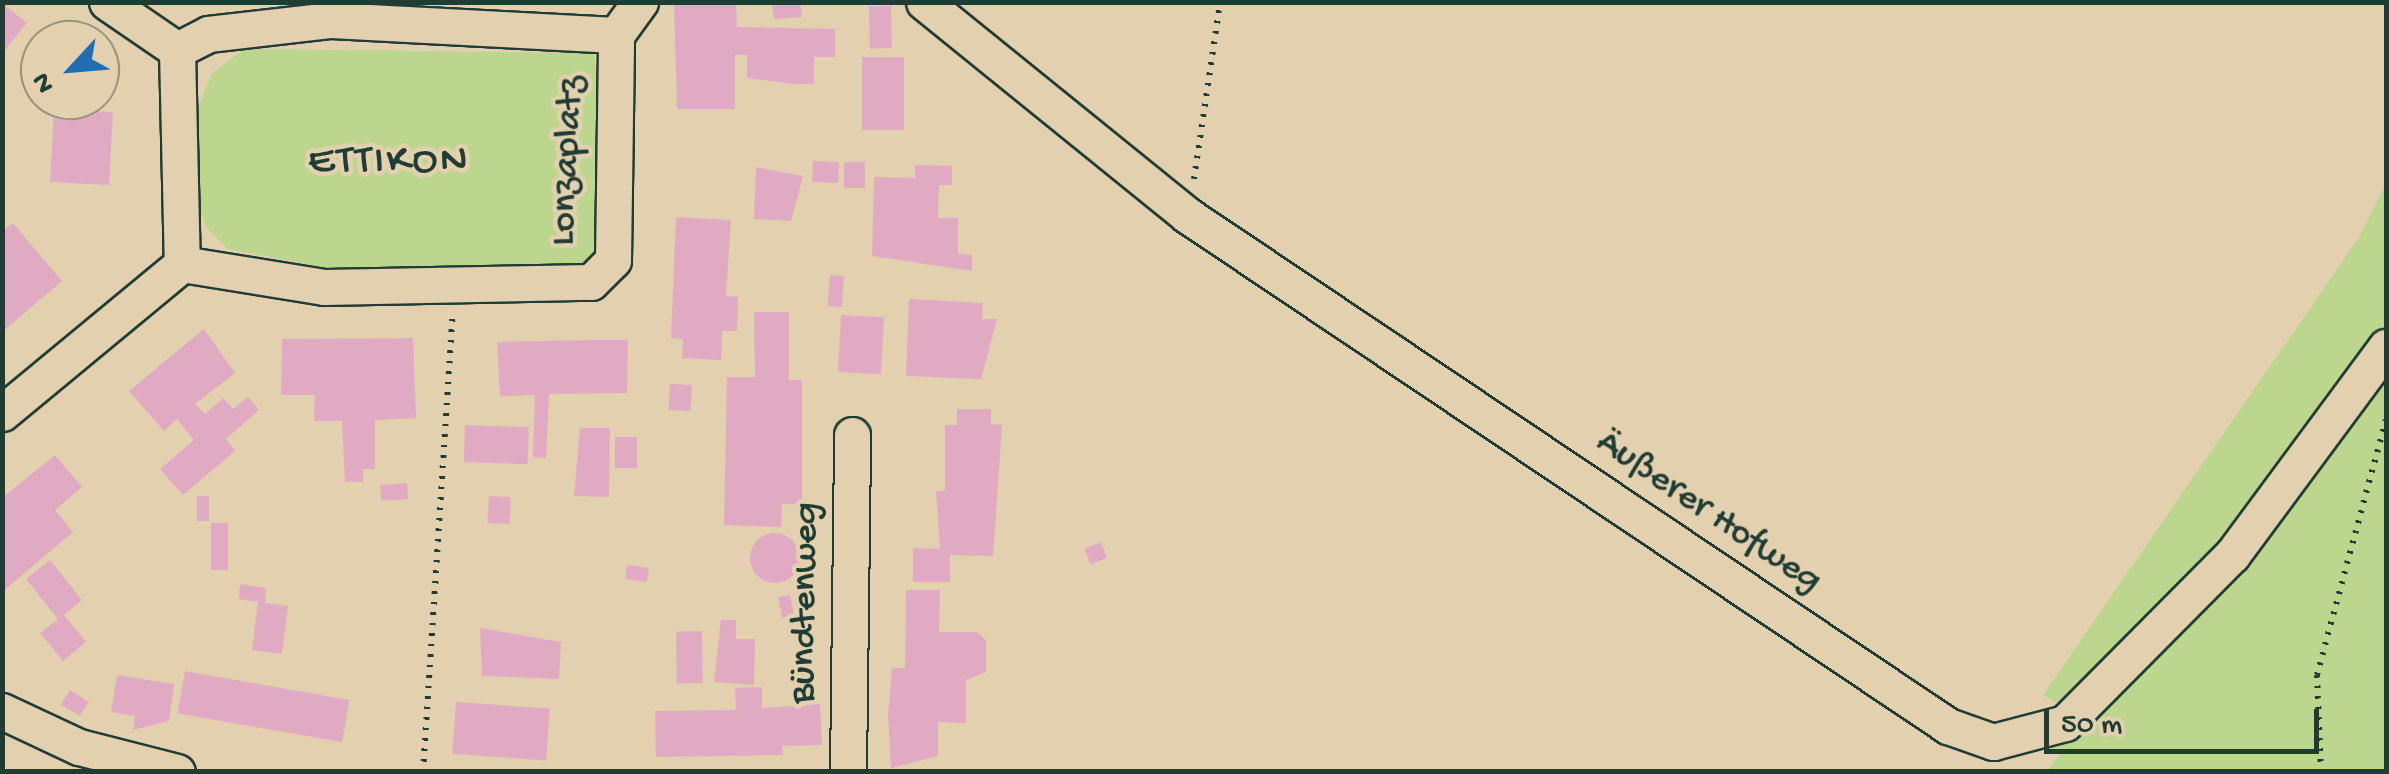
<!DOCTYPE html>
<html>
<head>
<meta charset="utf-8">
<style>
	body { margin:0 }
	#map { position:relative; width:2389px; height:774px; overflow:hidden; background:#e3d0ae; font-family:"Gochi Hand",sans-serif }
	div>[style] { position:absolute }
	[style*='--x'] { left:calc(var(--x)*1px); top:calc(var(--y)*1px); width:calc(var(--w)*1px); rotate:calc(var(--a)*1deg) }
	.green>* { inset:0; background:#bcd68e }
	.building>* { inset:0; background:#e0aac3; transform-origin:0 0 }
	.round { border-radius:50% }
	.path>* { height:6px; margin-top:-3px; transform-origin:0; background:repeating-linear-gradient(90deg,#1f3d34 0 2.5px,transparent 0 10.5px) }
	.roads { filter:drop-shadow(2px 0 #1f3d34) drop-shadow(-2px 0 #1f3d34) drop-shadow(0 2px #1f3d34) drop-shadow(0 -2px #1f3d34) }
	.minor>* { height:35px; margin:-17.5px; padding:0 17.5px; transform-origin:17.5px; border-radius:17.5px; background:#e3d0ae }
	span { translate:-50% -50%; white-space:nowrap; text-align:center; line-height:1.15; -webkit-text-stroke:9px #e3d0ae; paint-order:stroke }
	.street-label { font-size:38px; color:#1f3d34 }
	.quarter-label { font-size:42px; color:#1f3d34; letter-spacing:2.5px }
	.frame { position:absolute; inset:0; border:5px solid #1f3d34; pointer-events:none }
	.north { position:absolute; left:20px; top:20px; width:100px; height:100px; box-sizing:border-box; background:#e3d0ae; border:2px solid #95957d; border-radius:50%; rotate:244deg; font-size:28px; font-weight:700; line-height:40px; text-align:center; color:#1f3d34 }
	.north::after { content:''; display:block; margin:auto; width:35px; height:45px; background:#1f6fb2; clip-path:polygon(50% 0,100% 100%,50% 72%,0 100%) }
	.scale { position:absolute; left:2044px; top:709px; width:275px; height:45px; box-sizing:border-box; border:5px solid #1f3d34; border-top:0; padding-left:12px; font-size:30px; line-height:35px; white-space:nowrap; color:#1f3d34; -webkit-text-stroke:8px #e3d0ae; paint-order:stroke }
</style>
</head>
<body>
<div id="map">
	<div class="green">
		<i style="clip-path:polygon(244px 49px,595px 53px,604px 248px,592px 268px,333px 269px,228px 249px,206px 227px,194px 192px,196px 113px,212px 73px)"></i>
		<i style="clip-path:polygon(2386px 183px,2386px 771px,2047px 771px,2064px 749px,2052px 749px,2066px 708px,2043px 695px,2358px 239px)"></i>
	</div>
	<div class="building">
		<i style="clip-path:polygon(674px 2px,736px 2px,737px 27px,835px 29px,835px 57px,814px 57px,814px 84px,794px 84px,747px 78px,747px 55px,735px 55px,735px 109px,677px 109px)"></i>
		<i style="clip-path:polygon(772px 2px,800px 2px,802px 17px,774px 19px)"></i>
		<i style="clip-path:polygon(2px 3px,27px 23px,2px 53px)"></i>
		<i style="left:891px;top:6px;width:42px;height:22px;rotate:89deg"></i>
		<i style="left:862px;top:57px;width:42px;height:73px"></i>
		<i style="left:54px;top:109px;width:59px;height:73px;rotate:3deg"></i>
		<i style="left:813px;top:161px;width:26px;height:21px;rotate:2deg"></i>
		<i style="left:844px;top:162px;width:21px;height:26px"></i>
		<i style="clip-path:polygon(915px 165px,952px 166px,952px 185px,939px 185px,938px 218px,958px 218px,958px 254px,972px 255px,972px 271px,872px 256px,874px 177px,915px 178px)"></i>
		<i style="clip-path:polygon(756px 167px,803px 176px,791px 221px,754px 219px)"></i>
		<i style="clip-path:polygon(676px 217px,731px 220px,726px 296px,738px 297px,737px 331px,722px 331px,721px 360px,682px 358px,683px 339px,671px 338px)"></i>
		<i style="clip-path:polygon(13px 223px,62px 281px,2px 332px,2px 232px)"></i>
		<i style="left:830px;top:275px;width:14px;height:31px;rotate:4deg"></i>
		<i style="clip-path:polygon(909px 299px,983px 303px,982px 319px,997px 319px,981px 379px,906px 376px)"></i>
		<i style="clip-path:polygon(754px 312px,789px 312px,789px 380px,802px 380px,802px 505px,782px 504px,781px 527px,724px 525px,727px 377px,755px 377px)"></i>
		<i style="left:841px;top:315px;width:43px;height:57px;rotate:3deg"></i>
		<i style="clip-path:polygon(204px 329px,235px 373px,195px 404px,205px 414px,223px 398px,233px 409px,248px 397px,259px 410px,226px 439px,235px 451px,183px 495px,160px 469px,194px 440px,177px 419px,164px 431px,129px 391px)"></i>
		<i style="clip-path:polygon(413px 338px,416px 418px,375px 420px,375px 469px,363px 469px,363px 482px,345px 482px,342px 421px,314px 421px,315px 395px,281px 395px,282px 339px)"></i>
		<i style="clip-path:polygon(590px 340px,628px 340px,627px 393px,549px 394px,546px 458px,533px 457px,535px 395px,500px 396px,497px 342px)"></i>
		<i style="left:670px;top:384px;width:22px;height:26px;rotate:3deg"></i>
		<i style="clip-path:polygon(957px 409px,991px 409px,991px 424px,1002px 425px,993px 556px,950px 555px,950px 582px,913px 582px,913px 548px,940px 549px,936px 491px,945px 491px,945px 425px,957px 425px)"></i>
		<i style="left:465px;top:425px;width:64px;height:37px;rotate:2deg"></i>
		<i style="clip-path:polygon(580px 428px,610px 428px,609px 497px,574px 496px)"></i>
		<i style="left:615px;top:437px;width:22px;height:31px"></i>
		<i style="clip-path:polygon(55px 455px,82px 487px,55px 510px,73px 532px,2px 592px,2px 498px)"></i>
		<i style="left:407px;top:483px;width:16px;height:27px;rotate:86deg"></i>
		<i style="left:197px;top:496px;width:12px;height:25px"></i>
		<i style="left:489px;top:496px;width:22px;height:27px;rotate:3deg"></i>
		<i style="left:211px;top:523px;width:17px;height:47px"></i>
		<i class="round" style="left:750px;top:533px;width:50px;height:50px"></i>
		<i style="left:1101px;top:542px;width:17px;height:18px;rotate:69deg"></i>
		<i style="clip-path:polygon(50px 560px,82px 600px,64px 615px,86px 642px,63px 661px,40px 633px,58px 619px,26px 579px)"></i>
		<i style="left:627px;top:565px;width:22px;height:14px;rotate:8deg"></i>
		<i style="clip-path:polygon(240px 584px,266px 588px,265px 603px,288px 606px,282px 654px,252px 650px,258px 602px,239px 599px)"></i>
		<i style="clip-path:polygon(906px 590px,940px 590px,939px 632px,977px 632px,986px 640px,986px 672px,966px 680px,966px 723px,938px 722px,938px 756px,891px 768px,888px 715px,892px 668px,905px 668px)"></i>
		<i style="left:790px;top:595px;width:21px;height:12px;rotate:79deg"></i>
		<i style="clip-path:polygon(721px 620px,736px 620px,736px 639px,755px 639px,754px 685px,714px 682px)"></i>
		<i style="clip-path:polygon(480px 628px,561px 642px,559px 679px,482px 676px)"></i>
		<i style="left:702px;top:631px;width:52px;height:26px;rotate:89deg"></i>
		<i style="left:185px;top:671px;width:167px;height:43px;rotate:10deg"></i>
		<i style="clip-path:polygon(117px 675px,174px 684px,169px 721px,133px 730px,135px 716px,111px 712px)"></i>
		<i style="clip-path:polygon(762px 687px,762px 708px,820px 704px,822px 745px,782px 746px,783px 755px,656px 757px,655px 711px,736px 710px,735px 688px)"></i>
		<i style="left:70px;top:690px;width:22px;height:17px;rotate:32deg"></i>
		<i style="left:456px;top:702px;width:94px;height:52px;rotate:4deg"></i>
	</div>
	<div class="path">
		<i style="--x:1194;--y:179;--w:179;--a:-81.6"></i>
		<i style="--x:423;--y:772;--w:454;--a:-86.3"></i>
		<i style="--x:2321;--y:772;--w:97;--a:-92.4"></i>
		<i style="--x:2317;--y:675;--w:264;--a:-74.9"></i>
	</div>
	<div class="roads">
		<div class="minor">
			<i style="--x:107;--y:2;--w:85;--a:34.4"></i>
			<i style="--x:924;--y:2;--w:338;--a:39"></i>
			<i style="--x:1187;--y:215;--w:917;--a:33.88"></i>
			<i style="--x:1948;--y:726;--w:48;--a:19.6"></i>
			<i style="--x:1993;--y:742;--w:74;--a:-14.8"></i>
			<i style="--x:2065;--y:723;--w:237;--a:-45.2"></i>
			<i style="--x:2232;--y:555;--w:259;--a:-53.5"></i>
			<i style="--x:616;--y:35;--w:41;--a:-54"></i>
			<i style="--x:177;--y:50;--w:35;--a:-27"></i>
			<i style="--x:208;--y:34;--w:124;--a:-6.5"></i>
			<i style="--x:331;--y:20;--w:285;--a:3"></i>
			<i style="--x:177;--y:50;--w:214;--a:88.7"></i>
			<i style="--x:182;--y:264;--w:144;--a:9.2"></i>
			<i style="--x:324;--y:287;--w:267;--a:-1.1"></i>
			<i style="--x:591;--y:282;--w:31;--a:-45"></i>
			<i style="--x:613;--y:260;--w:225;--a:-89.2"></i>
			<i style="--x:2;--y:413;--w:234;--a:-39.6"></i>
			<i style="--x:2;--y:711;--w:85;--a:25.1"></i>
			<i style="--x:79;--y:747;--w:101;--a:14.3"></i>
			<i style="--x:848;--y:772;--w:337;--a:-89.3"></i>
		</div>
	</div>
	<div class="street-label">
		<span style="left:569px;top:161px;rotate:-87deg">Lonzaplatz</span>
		<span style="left:1708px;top:513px;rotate:34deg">Äußerer Hofweg</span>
		<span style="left:807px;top:603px;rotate:-89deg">Bündtenweg</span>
	</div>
	<div class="quarter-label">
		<span style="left:389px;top:163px">ETTIKON</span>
	</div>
	<div class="frame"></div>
	<div class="north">N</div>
	<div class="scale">50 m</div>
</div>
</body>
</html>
